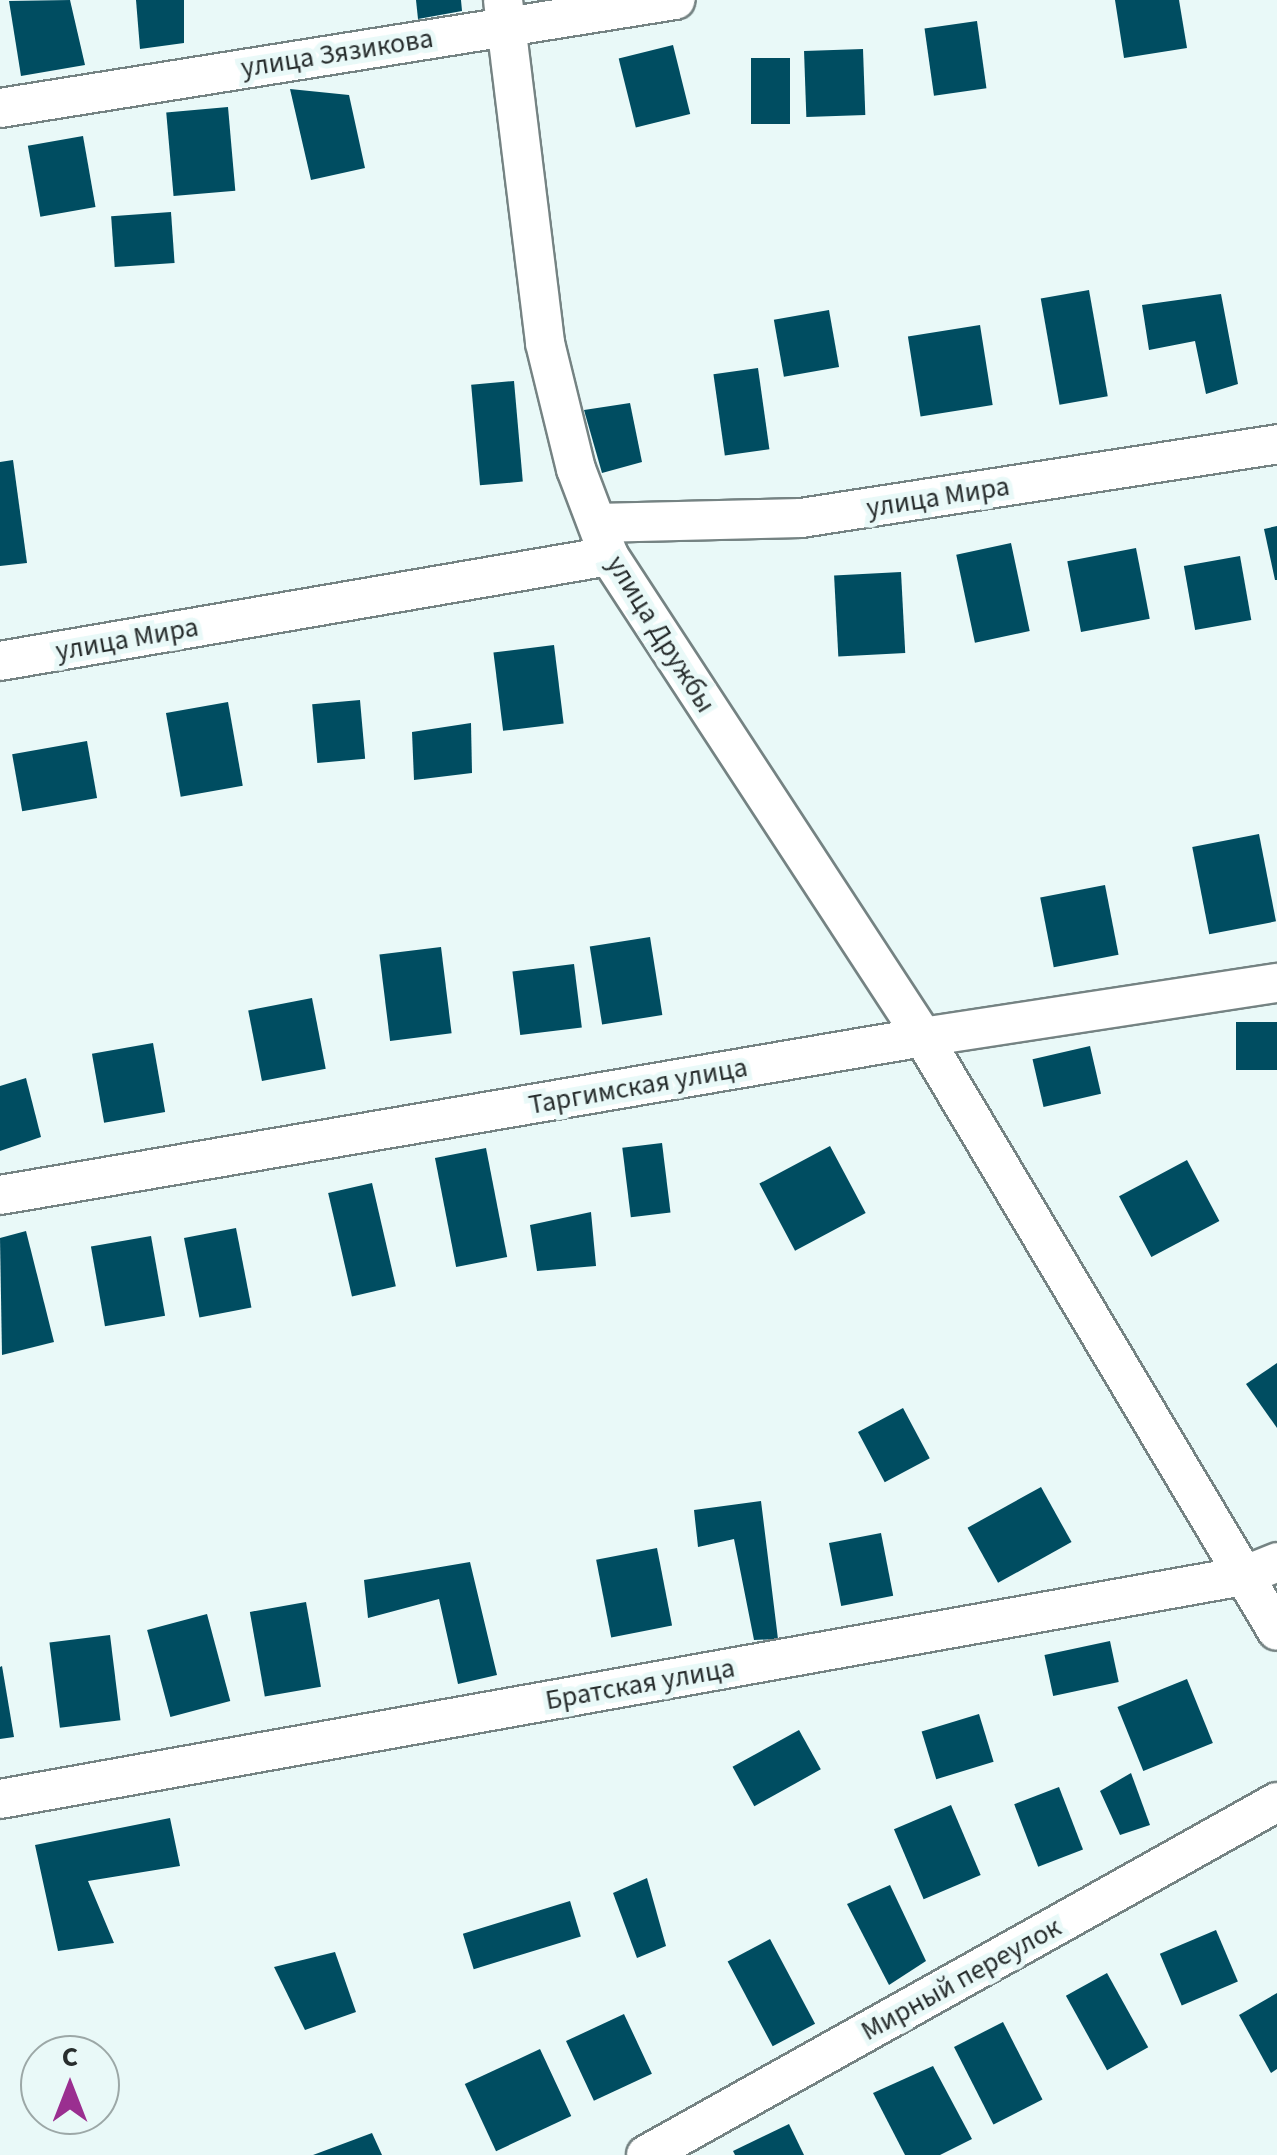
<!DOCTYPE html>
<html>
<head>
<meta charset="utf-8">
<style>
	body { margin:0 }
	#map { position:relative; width:1277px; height:2155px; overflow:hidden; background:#e9f9f8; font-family:"Source Sans 3",sans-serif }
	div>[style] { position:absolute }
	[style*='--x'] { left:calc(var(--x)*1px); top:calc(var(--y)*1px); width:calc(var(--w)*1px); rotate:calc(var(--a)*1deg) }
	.building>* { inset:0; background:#004d61; transform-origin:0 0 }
	.roads { filter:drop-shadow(2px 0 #758383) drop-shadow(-2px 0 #758383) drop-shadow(0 2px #758383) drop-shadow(0 -2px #758383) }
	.minor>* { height:38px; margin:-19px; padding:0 19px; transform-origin:19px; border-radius:19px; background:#fff }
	span { translate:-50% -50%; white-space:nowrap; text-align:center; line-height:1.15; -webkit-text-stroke:10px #e9f9f8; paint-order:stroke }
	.street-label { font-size:28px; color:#282e2e }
	.north { position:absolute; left:20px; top:2035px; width:100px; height:100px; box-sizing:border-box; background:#e9f9f8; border:2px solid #9ca8a7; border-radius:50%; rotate:0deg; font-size:28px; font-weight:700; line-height:40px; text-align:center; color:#282e2e }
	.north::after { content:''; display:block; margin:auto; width:35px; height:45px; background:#9a2f90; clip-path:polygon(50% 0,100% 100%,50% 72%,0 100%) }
</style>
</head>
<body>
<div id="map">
	<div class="building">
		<i style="clip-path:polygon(70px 0,85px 65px,21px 76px,9px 1px)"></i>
		<i style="clip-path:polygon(136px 0,184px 0,184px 43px,140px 49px)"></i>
		<i style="clip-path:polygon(416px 0,461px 0,462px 11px,418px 19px)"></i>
		<i style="clip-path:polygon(1115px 0,1179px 0,1187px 48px,1124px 58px)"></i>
		<i style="left:977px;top:21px;width:68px;height:53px;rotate:82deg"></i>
		<i style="left:673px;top:45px;width:71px;height:56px;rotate:76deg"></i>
		<i style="left:863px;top:49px;width:66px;height:59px;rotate:88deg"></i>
		<i style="left:790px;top:58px;width:66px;height:39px;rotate:90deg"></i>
		<i style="clip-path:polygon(290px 89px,349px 95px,365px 168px,311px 180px)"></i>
		<i style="left:228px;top:107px;width:84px;height:62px;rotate:85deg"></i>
		<i style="left:83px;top:136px;width:72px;height:56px;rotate:80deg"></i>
		<i style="left:171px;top:212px;width:51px;height:60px;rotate:86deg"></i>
		<i style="left:1089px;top:290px;width:108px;height:49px;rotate:80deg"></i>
		<i style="clip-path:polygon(1221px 294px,1238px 384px,1206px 394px,1195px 341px,1149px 350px,1142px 305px)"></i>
		<i style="left:829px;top:310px;width:58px;height:56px;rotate:80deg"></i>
		<i style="left:980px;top:325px;width:81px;height:73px;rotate:81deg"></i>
		<i style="left:758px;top:368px;width:82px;height:45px;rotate:82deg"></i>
		<i style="left:514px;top:381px;width:101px;height:43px;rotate:85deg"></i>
		<i style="clip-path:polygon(630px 403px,642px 462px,602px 473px,584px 410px)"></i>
		<i style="clip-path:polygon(13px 460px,27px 563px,0 566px,0 462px)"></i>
		<i style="clip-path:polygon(1277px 526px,1277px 580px,1275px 580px,1264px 529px)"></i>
		<i style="left:1011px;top:543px;width:90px;height:56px;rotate:78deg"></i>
		<i style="left:1136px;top:548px;width:72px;height:70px;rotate:79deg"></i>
		<i style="left:1240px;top:556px;width:65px;height:57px;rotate:80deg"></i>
		<i style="left:901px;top:572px;width:81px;height:67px;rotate:87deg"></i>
		<i style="left:554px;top:645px;width:79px;height:61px;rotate:83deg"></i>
		<i style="left:360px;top:700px;width:59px;height:48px;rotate:85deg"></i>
		<i style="left:228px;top:702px;width:85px;height:63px;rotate:80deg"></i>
		<i style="clip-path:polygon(471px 723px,472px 773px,414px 780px,412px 732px)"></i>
		<i style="left:87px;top:741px;width:58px;height:76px;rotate:80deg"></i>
		<i style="left:1259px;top:834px;width:89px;height:68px;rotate:79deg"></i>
		<i style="left:1105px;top:885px;width:71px;height:66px;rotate:79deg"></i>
		<i style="left:650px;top:937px;width:79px;height:61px;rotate:81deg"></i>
		<i style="left:441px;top:947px;width:87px;height:62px;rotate:83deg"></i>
		<i style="left:574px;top:964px;width:64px;height:62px;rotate:83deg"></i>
		<i style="left:312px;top:998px;width:72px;height:65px;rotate:79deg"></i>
		<i style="left:1277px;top:1022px;width:48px;height:41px;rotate:90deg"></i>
		<i style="left:153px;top:1043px;width:70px;height:62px;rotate:80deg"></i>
		<i style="left:1090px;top:1046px;width:49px;height:59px;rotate:77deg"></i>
		<i style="clip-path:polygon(26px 1078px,41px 1137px,0 1151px,0 1086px)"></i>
		<i style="left:662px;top:1143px;width:70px;height:40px;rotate:83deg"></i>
		<i style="left:830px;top:1146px;width:76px;height:80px;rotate:62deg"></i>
		<i style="left:486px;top:1148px;width:111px;height:52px;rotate:79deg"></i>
		<i style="left:1187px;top:1160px;width:69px;height:77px;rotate:62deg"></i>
		<i style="left:372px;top:1183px;width:106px;height:45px;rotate:77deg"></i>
		<i style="clip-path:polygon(591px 1212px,596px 1266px,537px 1271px,530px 1225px)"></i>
		<i style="left:236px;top:1228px;width:81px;height:53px;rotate:79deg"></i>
		<i style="clip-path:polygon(26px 1231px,54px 1342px,2px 1355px,0 1238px)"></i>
		<i style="left:151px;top:1236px;width:81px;height:61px;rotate:80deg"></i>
		<i style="clip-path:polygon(1277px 1363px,1277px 1428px,1246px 1384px)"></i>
		<i style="left:903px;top:1408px;width:57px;height:51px;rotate:62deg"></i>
		<i style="left:1041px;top:1487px;width:63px;height:84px;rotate:61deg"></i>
		<i style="clip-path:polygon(761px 1501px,778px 1639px,754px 1640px,734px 1539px,698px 1547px,694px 1510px)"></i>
		<i style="left:881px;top:1533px;width:64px;height:53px;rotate:79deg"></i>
		<i style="left:657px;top:1548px;width:79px;height:62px;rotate:79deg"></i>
		<i style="clip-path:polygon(470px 1562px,497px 1675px,458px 1684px,439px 1599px,368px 1618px,364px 1580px)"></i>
		<i style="left:306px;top:1602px;width:86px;height:57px;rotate:80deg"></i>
		<i style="left:207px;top:1614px;width:90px;height:62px;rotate:75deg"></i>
		<i style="left:110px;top:1635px;width:86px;height:61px;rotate:83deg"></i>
		<i style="left:1110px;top:1641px;width:42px;height:67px;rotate:78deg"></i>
		<i style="clip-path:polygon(2px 1666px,14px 1737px,0 1739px,0 1667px)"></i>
		<i style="left:1187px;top:1679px;width:69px;height:75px;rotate:68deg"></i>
		<i style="left:979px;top:1714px;width:50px;height:60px;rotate:73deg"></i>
		<i style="left:799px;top:1730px;width:45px;height:76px;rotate:61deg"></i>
		<i style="clip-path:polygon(1131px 1773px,1150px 1825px,1120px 1835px,1100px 1791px)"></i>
		<i style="left:1059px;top:1787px;width:67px;height:48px;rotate:69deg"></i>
		<i style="left:951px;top:1805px;width:76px;height:62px;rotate:67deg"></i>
		<i style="clip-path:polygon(170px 1818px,180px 1866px,88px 1881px,114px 1943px,58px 1951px,35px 1845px)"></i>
		<i style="clip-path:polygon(647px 1878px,666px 1946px,637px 1958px,613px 1893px)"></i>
		<i style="clip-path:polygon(890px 1885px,926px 1961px,889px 1985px,847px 1904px)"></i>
		<i style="left:570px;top:1901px;width:37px;height:112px;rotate:73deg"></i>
		<i style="left:1216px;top:1930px;width:56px;height:61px;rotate:67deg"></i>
		<i style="left:770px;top:1939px;width:96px;height:48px;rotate:62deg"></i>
		<i style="clip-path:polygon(335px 1952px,356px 2012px,305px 2030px,274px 1967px)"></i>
		<i style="left:1107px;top:1973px;width:85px;height:47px;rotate:61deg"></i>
		<i style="clip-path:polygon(1277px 1993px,1277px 2069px,1271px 2073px,1239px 2015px)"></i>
		<i style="left:624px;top:2014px;width:66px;height:64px;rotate:65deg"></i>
		<i style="left:1003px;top:2022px;width:87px;height:55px;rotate:63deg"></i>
		<i style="left:540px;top:2049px;width:74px;height:83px;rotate:65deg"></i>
		<i style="clip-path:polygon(933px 2066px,972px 2139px,940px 2155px,905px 2155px,873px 2093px)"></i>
		<i style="clip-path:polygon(789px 2124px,804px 2155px,735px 2155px,733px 2151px)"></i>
		<i style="clip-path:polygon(372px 2133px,382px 2155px,313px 2155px)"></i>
	</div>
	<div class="roads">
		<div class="minor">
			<i style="--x:503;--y:0;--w:346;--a:83"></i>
			<i style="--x:545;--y:343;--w:130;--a:76.2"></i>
			<i style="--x:576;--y:469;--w:93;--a:69.2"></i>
			<i style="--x:609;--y:556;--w:574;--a:56.86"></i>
			<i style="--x:923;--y:1037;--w:691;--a:59.21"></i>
			<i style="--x:0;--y:108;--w:684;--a:-9.09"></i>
			<i style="--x:597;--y:523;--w:204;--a:-1.4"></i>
			<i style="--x:801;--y:518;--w:482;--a:-8.8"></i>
			<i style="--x:0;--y:661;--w:618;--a:-9.78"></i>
			<i style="--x:0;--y:1195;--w:936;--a:-9.71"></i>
			<i style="--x:923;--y:1037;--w:358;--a:-8.7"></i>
			<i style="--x:0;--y:1799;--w:1263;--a:-10.17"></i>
			<i style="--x:1243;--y:1576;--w:37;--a:-22"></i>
			<i style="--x:646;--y:2155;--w:723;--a:-29.22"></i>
		</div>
	</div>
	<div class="street-label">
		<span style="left:337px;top:53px;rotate:-9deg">улица Зязикова</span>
		<span style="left:938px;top:497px;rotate:-9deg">улица Мира</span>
		<span style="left:661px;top:634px;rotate:58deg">улица Дружбы</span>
		<span style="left:127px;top:639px;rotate:-10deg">улица Мира</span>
		<span style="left:638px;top:1086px;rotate:-10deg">Таргимская улица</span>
		<span style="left:640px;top:1684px;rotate:-10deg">Братская улица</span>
		<span style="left:961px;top:1979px;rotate:-29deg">Мирный переулок</span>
	</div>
	<div class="north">С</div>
</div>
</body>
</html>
